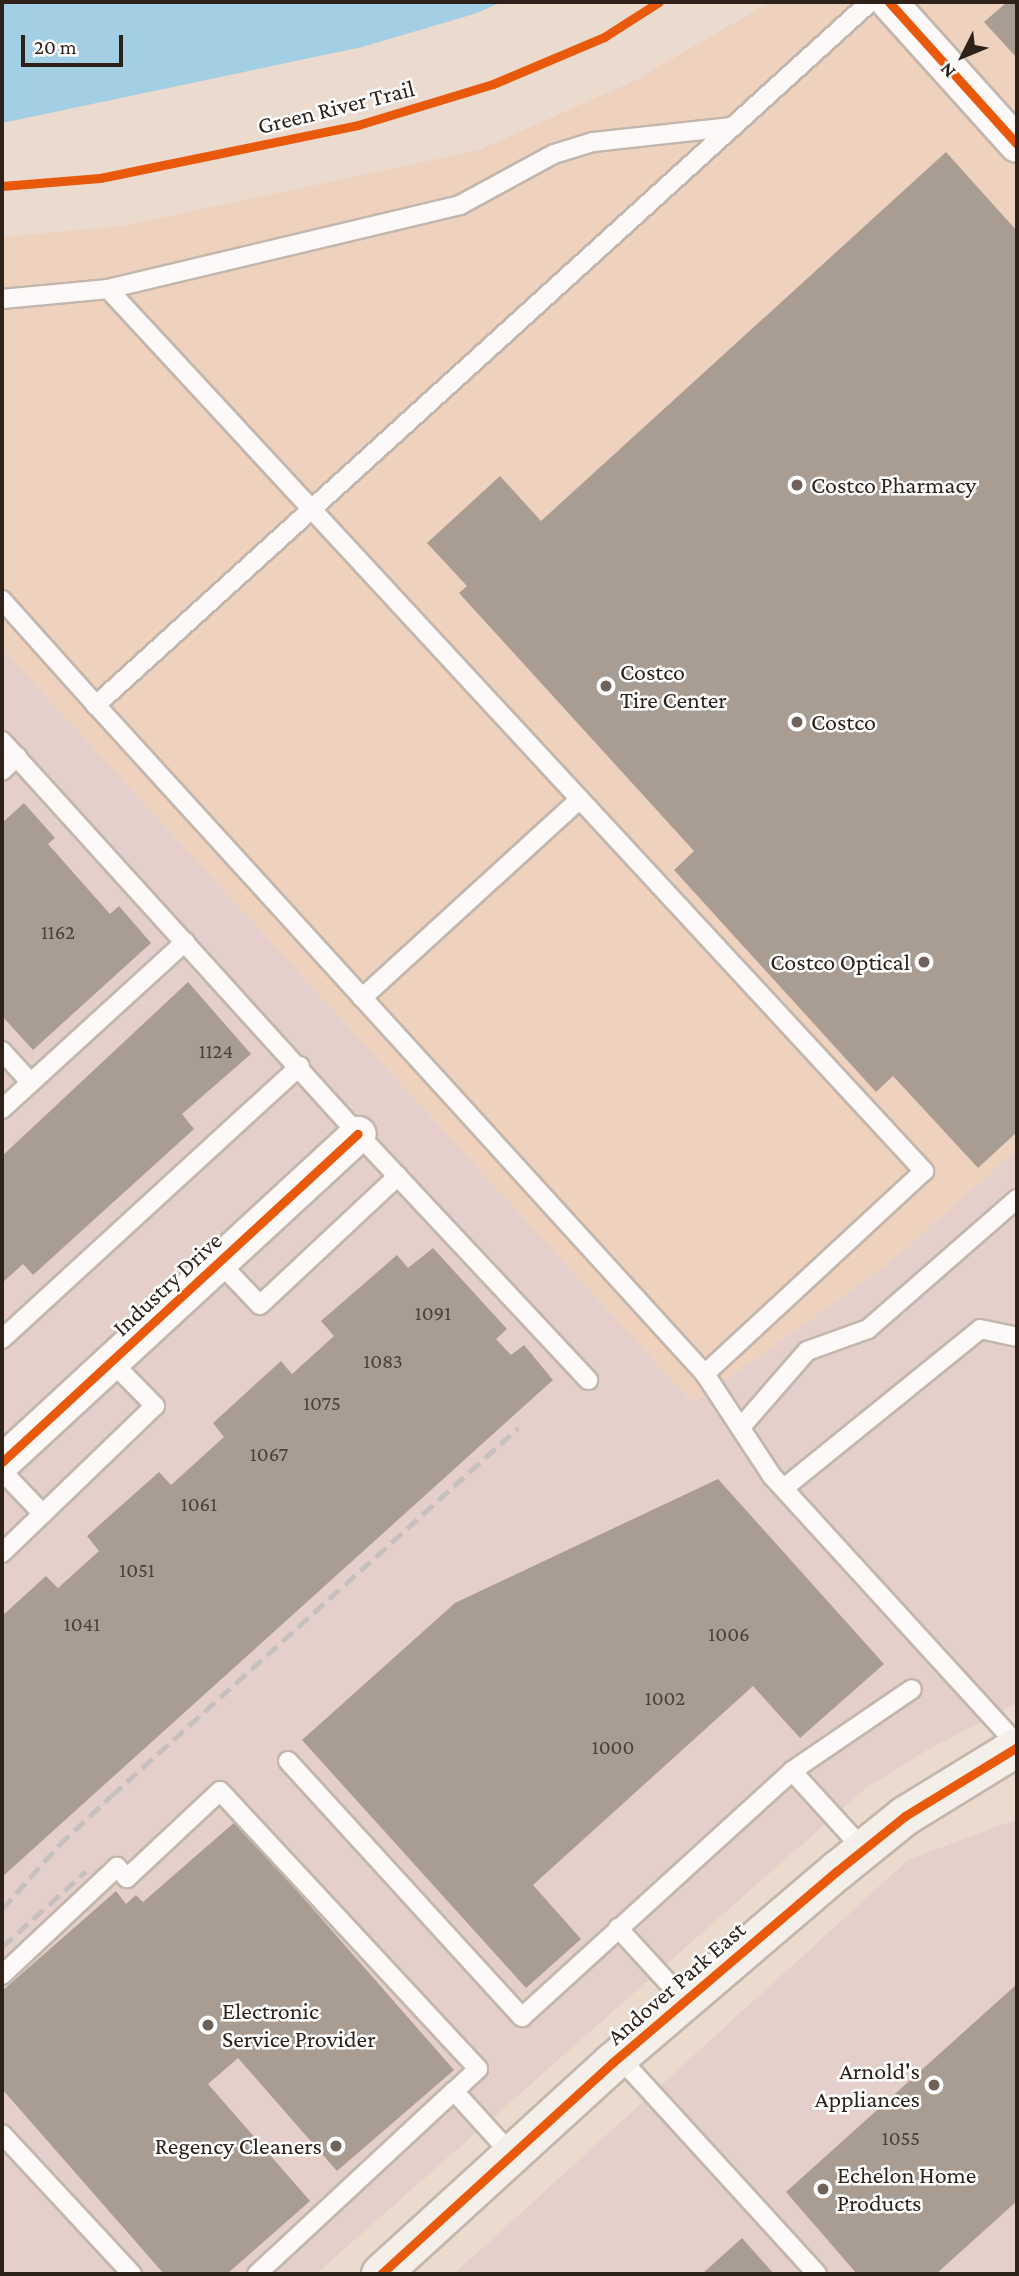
<!DOCTYPE html>
<html>
<head>
<meta charset="utf-8">
<style>
	body { margin:0 }
	#map { position:relative; width:1019px; height:2276px; overflow:hidden; background:#ebdace; font-family:"Crimson Pro",serif }
	div>[style] { position:absolute }
	[style*='--x'] { left:calc(var(--x)*1px); top:calc(var(--y)*1px); width:calc(var(--w)*1px); rotate:calc(var(--a)*1deg) }
	.built>* { inset:0; background:#efd2be }
	.industrial>* { inset:0; background:#e5cfca }
	.water>* { inset:0; background:#a3cfe4 }
	.building>* { inset:0; background:#a99c93 }
	.roads { filter:drop-shadow(2px 0 #c3b6ac) drop-shadow(-2px 0 #c3b6ac) drop-shadow(0 2px #c3b6ac) drop-shadow(0 -2px #c3b6ac) }
	.lane>* { height:18px; margin:-9px; padding:0 9px; transform-origin:9px; border-radius:9px; background:#fcf9f8 }
	.street>* { height:35px; margin:-17.5px; padding:0 17.5px; transform-origin:17.5px; border-radius:17.5px; background:#fcf9f8 }
	.secondary>* { height:38px; margin:-19px; padding:0 19px; transform-origin:19px; border-radius:19px; background:#f4efe9 }
	.rail>* { height:5px; margin-top:-2.5px; transform-origin:0; background:repeating-linear-gradient(90deg,#c6c1be 0 14px,transparent 0 21px) }
	.cycleway>* { height:9px; margin:-4.5px; padding:0 4.5px; transform-origin:4.5px; border-radius:4.5px; background:#e8590c }
	.dots>* { width:19px; height:19px; translate:-50% -50%; box-sizing:border-box; border:4px solid #fff; border-radius:50% }
	span { translate:-50% -50%; white-space:nowrap; text-align:center; line-height:1.15; -webkit-text-stroke:5px #fff; paint-order:stroke }
	.number-label { font-size:21px; color:#4c4038 }
	.number-label span { -webkit-text-stroke-width:0 }
	.street-label { font-size:24px; color:#2d2119 }
	.poi-label { font-size:24px; color:#2d2119 }
	.left { translate:0 -50%; text-align:left }
	.right { translate:-100% -50%; text-align:right }
	.frame { position:absolute; inset:0; border:4px solid #2d2119; pointer-events:none }
	.north { position:absolute; left:928px; top:21px; width:70px; height:70px; -webkit-text-stroke:5px #fff; paint-order:stroke; rotate:227deg; font-size:19px; font-weight:700; line-height:28px; text-align:center; color:#2d2119 }
	.north::after { content:''; display:block; margin:auto; width:24px; height:32px; background:#2d2119; clip-path:polygon(50% 0,100% 100%,50% 72%,0 100%) }
	.scale { position:absolute; left:21px; top:35px; width:102px; height:32px; box-sizing:border-box; border:4px solid #2d2119; border-top:0; padding-left:9px; font-size:21px; line-height:24px; white-space:nowrap; color:#2d2119; -webkit-text-stroke:5px #fff; paint-order:stroke }
</style>
</head>
<body>
<div id="map">
	<div class="built">
		<i style="clip-path:polygon(770px 2px,1017px 2px,1017px 1149px,887px 1265px,693px 1403px,2px 648px,2px 237px,122px 226px,479px 150px,634px 81px)"></i>
	</div>
	<div class="industrial">
		<i style="clip-path:polygon(2px 648px,693px 1403px,887px 1265px,1017px 1149px,1017px 1703px,929px 1749px,867px 1787px,316px 2274px,2px 2274px)"></i>
		<i style="clip-path:polygon(1017px 1819px,1017px 2274px,454px 2274px,908px 1860px)"></i>
	</div>
	<div class="water">
		<i style="clip-path:polygon(2px 2px,502px 2px,474px 14px,362px 47px,2px 123px)"></i>
	</div>
	<div class="building">
		<i style="clip-path:polygon(1007px 2px,1017px 2px,1017px 58px,984px 22px)"></i>
		<i style="clip-path:polygon(946px 152px,1017px 231px,1017px 1132px,978px 1168px,893px 1076px,876px 1092px,674px 870px,694px 851px,459px 593px,467px 586px,427px 543px,500px 476px,541px 521px)"></i>
		<i style="clip-path:polygon(24px 803px,55px 838px,48px 844px,110px 914px,119px 906px,151px 943px,33px 1050px,2px 1016px,2px 823px)"></i>
		<i style="clip-path:polygon(188px 982px,251px 1054px,182px 1114px,194px 1129px,33px 1275px,23px 1264px,2px 1283px,2px 1156px)"></i>
		<i style="clip-path:polygon(433px 1248px,507px 1329px,496px 1339px,511px 1355px,524px 1345px,553px 1380px,2px 1877px,2px 1616px,46px 1576px,58px 1588px,99px 1551px,87px 1536px,159px 1472px,171px 1485px,224px 1437px,213px 1423px,281px 1361px,292px 1374px,334px 1336px,321px 1321px,397px 1255px,408px 1268px)"></i>
		<i style="clip-path:polygon(718px 1479px,884px 1664px,800px 1738px,753px 1686px,533px 1885px,581px 1939px,526px 1988px,302px 1740px,455px 1603px)"></i>
		<i style="clip-path:polygon(236px 1821px,454px 2070px,337px 2171px,238px 2058px,208px 2084px,310px 2201px,227px 2274px,164px 2274px,2px 2089px,2px 1991px,116px 1891px,126px 1904px,136px 1895px,143px 1902px)"></i>
		<i style="clip-path:polygon(1017px 1984px,1017px 2201px,936px 2274px,857px 2274px,786px 2192px)"></i>
		<i style="clip-path:polygon(742px 2238px,774px 2274px,702px 2274px)"></i>
	</div>
	<div class="roads">
		<div class="lane">
			<i style="--x:870;--y:2;--w:1046;--a:137.75"></i>
			<i style="--x:96;--y:705;--w:905;--a:47.69"></i>
			<i style="--x:705;--y:1374;--w:122;--a:56.7"></i>
			<i style="--x:772;--y:1476;--w:363;--a:47.6"></i>
			<i style="--x:108;--y:289;--w:1202;--a:47.23"></i>
			<i style="--x:924;--y:1171;--w:299;--a:137.2"></i>
			<i style="--x:2;--y:299;--w:106;--a:-5.4"></i>
			<i style="--x:108;--y:289;--w:362;--a:-13.4"></i>
			<i style="--x:460;--y:205;--w:107;--a:-28.5"></i>
			<i style="--x:554;--y:154;--w:41;--a:-17.1"></i>
			<i style="--x:593;--y:142;--w:140;--a:-6.2"></i>
			<i style="--x:2;--y:600;--w:141;--a:48.2"></i>
			<i style="--x:2;--y:741;--w:530;--a:47.83"></i>
			<i style="--x:358;--y:1134;--w:337;--a:46.9"></i>
			<i style="--x:2;--y:771;--w:21;--a:-43"></i>
			<i style="--x:362;--y:998;--w:295;--a:-42.4"></i>
			<i style="--x:2;--y:1051;--w:43;--a:47.8"></i>
			<i style="--x:2;--y:1109;--w:248;--a:-42.4"></i>
			<i style="--x:219;--y:1262;--w:59;--a:46.4"></i>
			<i style="--x:260;--y:1305;--w:189;--a:-43.1"></i>
			<i style="--x:2;--y:1339;--w:404;--a:-42.5"></i>
			<i style="--x:741;--y:1427;--w:101;--a:-49"></i>
			<i style="--x:807;--y:1351;--w:65;--a:-19.8"></i>
			<i style="--x:868;--y:1329;--w:198;--a:-41.1"></i>
			<i style="--x:2;--y:1471;--w:59;--a:46.4"></i>
			<i style="--x:784;--y:1488;--w:252;--a:-39"></i>
			<i style="--x:980;--y:1329;--w:38;--a:12"></i>
			<i style="--x:2;--y:1553;--w:212;--a:-43.9"></i>
			<i style="--x:155;--y:1406;--w:63;--a:-134.4"></i>
			<i style="--x:288;--y:1761;--w:347;--a:47.6"></i>
			<i style="--x:522;--y:2017;--w:365;--a:-42.3"></i>
			<i style="--x:792;--y:1771;--w:145;--a:-34.3"></i>
			<i style="--x:792;--y:1771;--w:105;--a:47.7"></i>
			<i style="--x:618;--y:1928;--w:99;--a:47.5"></i>
			<i style="--x:2;--y:1975;--w:158;--a:-43.2"></i>
			<i style="--x:117;--y:1867;--w:15;--a:48"></i>
			<i style="--x:127;--y:1878;--w:127;--a:-43.1"></i>
			<i style="--x:220;--y:1791;--w:379;--a:47.1"></i>
			<i style="--x:478;--y:2069;--w:33;--a:137"></i>
			<i style="--x:454;--y:2091;--w:86;--a:47.8"></i>
			<i style="--x:619;--y:2057;--w:294;--a:47.6"></i>
			<i style="--x:2;--y:2134;--w:191;--a:47.1"></i>
			<i style="--x:257;--y:2274;--w:269;--a:-42.9"></i>
		</div>
		<div class="street">
			<i style="--x:889;--y:2;--w:191;--a:48"></i>
			<i style="--x:2;--y:1462;--w:484;--a:-42.7"></i>
		</div>
		<div class="secondary">
			<i style="--x:381;--y:2274;--w:313;--a:-42.4"></i>
			<i style="--x:612;--y:2063;--w:296;--a:-40.5"></i>
			<i style="--x:837;--y:1871;--w:87;--a:-39"></i>
			<i style="--x:905;--y:1816;--w:132;--a:-31.6"></i>
		</div>
	</div>
	<div class="rail">
		<i style="--x:2;--y:1909;--w:86;--a:-48.3"></i>
		<i style="--x:59;--y:1845;--w:71;--a:-43.3"></i>
		<i style="--x:111;--y:1796;--w:549;--a:-42.12"></i>
		<i style="--x:2;--y:1947;--w:113;--a:-42.1"></i>
	</div>
	<div class="cycleway">
		<i style="--x:889;--y:2;--w:191;--a:48"></i>
		<i style="--x:2;--y:186;--w:98;--a:-4.7"></i>
		<i style="--x:100;--y:178;--w:263;--a:-11.6"></i>
		<i style="--x:358;--y:125;--w:141;--a:-16.9"></i>
		<i style="--x:493;--y:84;--w:121;--a:-22.9"></i>
		<i style="--x:604;--y:37;--w:65;--a:-32.5"></i>
		<i style="--x:2;--y:1462;--w:484;--a:-42.7"></i>
		<i style="--x:381;--y:2274;--w:313;--a:-42.4"></i>
		<i style="--x:612;--y:2063;--w:296;--a:-40.5"></i>
		<i style="--x:837;--y:1871;--w:87;--a:-39"></i>
		<i style="--x:905;--y:1816;--w:132;--a:-31.6"></i>
	</div>
	<div class="dots">
		<i style="left:797px;top:485px;background:#706258"></i>
		<i style="left:606px;top:686px;background:#706258"></i>
		<i style="left:797px;top:722px;background:#706258"></i>
		<i style="left:924px;top:962px;background:#706258"></i>
		<i style="left:208px;top:2025px;background:#706258"></i>
		<i style="left:934px;top:2085px;background:#706258"></i>
		<i style="left:336px;top:2146px;background:#706258"></i>
		<i style="left:823px;top:2189px;background:#706258"></i>
	</div>
	<div class="number-label">
		<span style="left:58px;top:932px">1162</span>
		<span style="left:216px;top:1051px">1124</span>
		<span style="left:433px;top:1313px">1091</span>
		<span style="left:383px;top:1361px">1083</span>
		<span style="left:322px;top:1403px">1075</span>
		<span style="left:269px;top:1454px">1067</span>
		<span style="left:199px;top:1504px">1061</span>
		<span style="left:137px;top:1570px">1051</span>
		<span style="left:82px;top:1624px">1041</span>
		<span style="left:729px;top:1634px">1006</span>
		<span style="left:665px;top:1698px">1002</span>
		<span style="left:613px;top:1747px">1000</span>
		<span style="left:901px;top:2138px">1055</span>
	</div>
	<div class="street-label">
		<span style="left:336px;top:107px;rotate:-14deg">Green River Trail</span>
		<span style="left:167px;top:1284px;rotate:-43deg">Industry Drive</span>
		<span style="left:676px;top:1983px;rotate:-41deg">Andover Park East</span>
	</div>
	<div class="poi-label">
		<span class="left" style="left:811px;top:485px">Costco Pharmacy</span>
		<span class="left" style="left:620px;top:686px">Costco<br>Tire Center</span>
		<span class="left" style="left:811px;top:722px">Costco</span>
		<span class="right" style="left:910px;top:962px">Costco Optical</span>
		<span class="left" style="left:222px;top:2025px">Electronic<br>Service Provider</span>
		<span class="right" style="left:920px;top:2085px">Arnold's<br>Appliances</span>
		<span class="right" style="left:322px;top:2146px">Regency Cleaners</span>
		<span class="left" style="left:837px;top:2189px">Echelon Home<br>Products</span>
	</div>
	<div class="frame"></div>
	<div class="north">N</div>
	<div class="scale">20 m</div>
</div>
</body>
</html>
